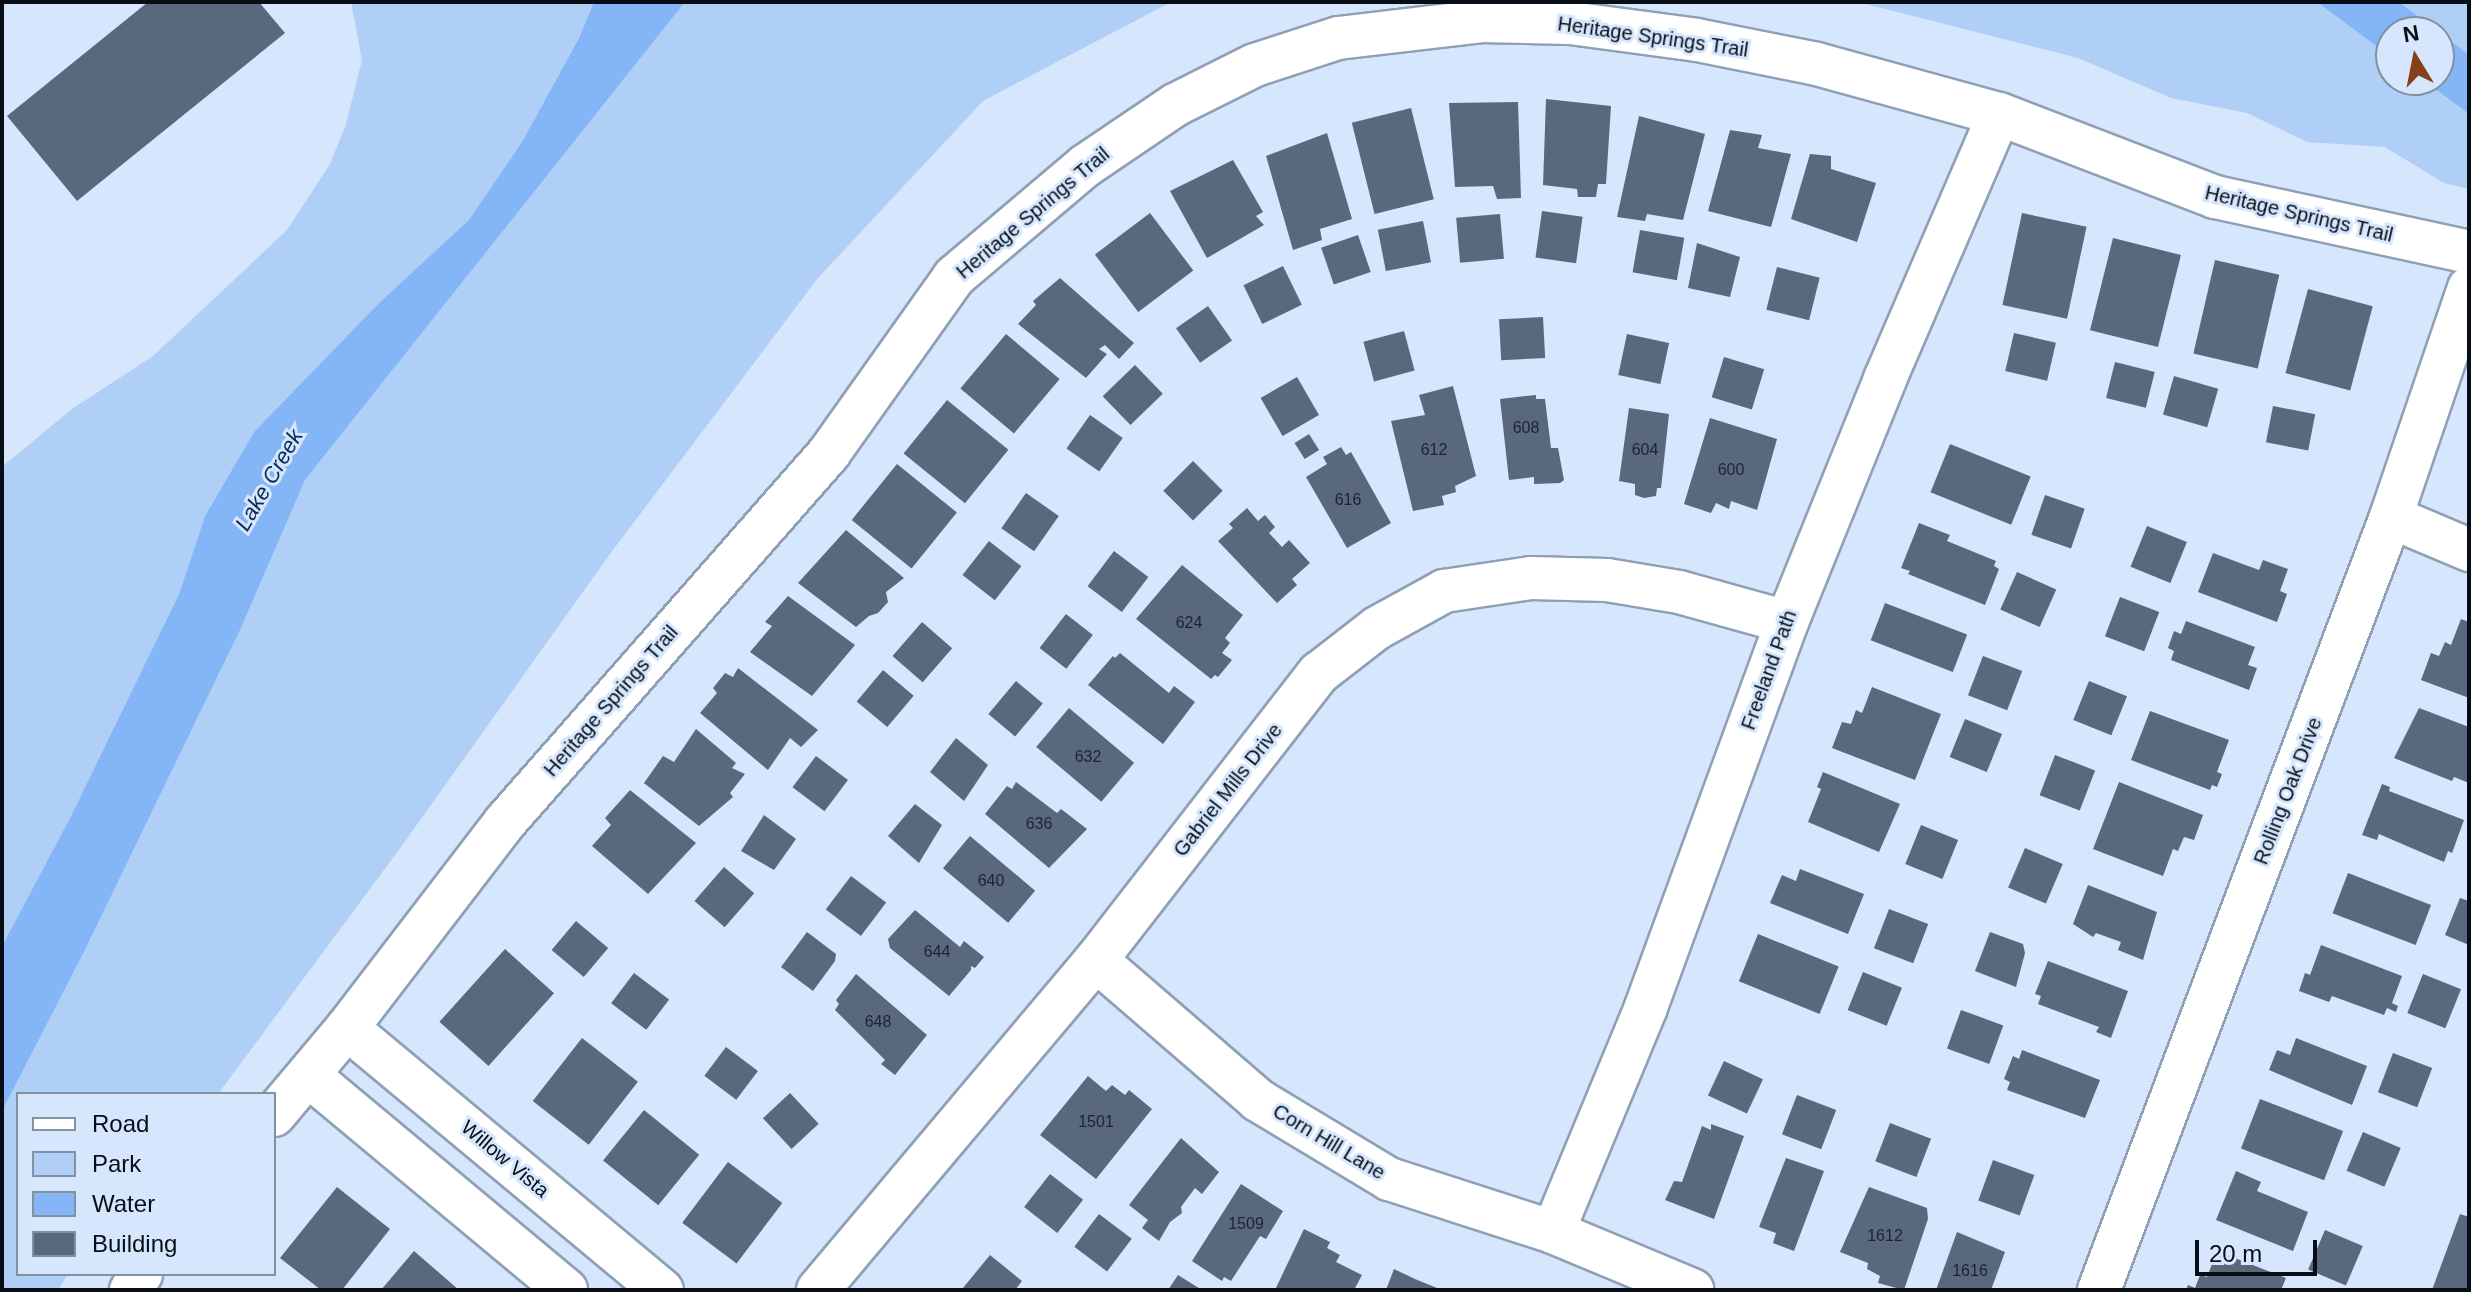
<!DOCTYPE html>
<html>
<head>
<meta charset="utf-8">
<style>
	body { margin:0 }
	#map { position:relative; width:2471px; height:1292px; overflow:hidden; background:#d5e6fd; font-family:Arial,sans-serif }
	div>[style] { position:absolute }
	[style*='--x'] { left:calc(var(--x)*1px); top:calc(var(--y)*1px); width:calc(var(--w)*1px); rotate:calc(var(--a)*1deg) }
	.green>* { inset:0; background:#b0cff7 }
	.water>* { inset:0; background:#84b5f6 }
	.building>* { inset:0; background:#59687c; transform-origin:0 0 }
	.roads { filter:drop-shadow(2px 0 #8fa0b5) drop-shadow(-2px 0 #8fa0b5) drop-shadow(0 2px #8fa0b5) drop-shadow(0 -2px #8fa0b5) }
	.minor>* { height:42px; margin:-21px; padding:0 21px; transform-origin:21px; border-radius:21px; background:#fff }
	span { translate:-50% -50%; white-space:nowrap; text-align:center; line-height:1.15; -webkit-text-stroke:6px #d5e6fd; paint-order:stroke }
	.number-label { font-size:16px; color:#1c242f }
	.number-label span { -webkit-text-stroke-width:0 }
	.street-label { font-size:20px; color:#080e15 }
	.water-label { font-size:22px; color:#0a2c54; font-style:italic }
	.frame { position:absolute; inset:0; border:4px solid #080e15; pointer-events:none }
	.legend { position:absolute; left:16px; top:1092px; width:260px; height:184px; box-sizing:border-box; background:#d5e6fd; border:2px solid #8390a0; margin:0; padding:10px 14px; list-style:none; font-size:24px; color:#080e15 }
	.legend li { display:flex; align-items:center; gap:16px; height:40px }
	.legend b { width:40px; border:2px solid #8390a0 }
	.north { position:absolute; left:2375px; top:16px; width:80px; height:80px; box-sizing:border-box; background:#d5e6fd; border:2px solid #8390a0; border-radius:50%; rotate:350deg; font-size:22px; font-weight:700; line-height:32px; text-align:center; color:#080e15 }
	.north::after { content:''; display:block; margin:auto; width:28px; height:36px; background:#863f1b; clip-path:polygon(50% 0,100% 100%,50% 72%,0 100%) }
	.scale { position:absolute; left:2195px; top:1240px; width:122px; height:36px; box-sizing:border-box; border:4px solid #080e15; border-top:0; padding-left:10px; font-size:24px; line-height:28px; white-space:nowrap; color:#080e15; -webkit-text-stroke:6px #d5e6fd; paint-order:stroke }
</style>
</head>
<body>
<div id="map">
	<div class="green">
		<i style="clip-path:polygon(351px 2px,594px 2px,579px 38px,522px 142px,469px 221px,377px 305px,254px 432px,205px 516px,179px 594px,70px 818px,2px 946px,2px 467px,72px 409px,153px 356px,287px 230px,330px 164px,346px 124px,362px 60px)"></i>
		<i style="clip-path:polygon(685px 2px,1171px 2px,983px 101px,818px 278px,610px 554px,401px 847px,218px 1094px,18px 1094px,18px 1274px,68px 1274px,58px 1290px,2px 1290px,2px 1111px,83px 954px,241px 628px,305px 480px)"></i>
		<i style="clip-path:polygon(1858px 2px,2317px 2px,2391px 57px,2391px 80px,2423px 80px,2469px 114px,2469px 189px,2444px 183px,2385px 147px,2307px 142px,2247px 113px,2171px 98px,2078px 58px)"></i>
		<i style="clip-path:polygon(2399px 2px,2469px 2px,2469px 55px,2439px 32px)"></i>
	</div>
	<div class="water">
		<i style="clip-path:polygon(594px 2px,685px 2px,305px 480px,241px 628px,83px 954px,2px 1111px,2px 946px,70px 818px,179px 594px,205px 516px,254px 432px,377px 305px,469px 220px,522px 142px,579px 38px)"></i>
		<i style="clip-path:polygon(2317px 2px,2399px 2px,2439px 32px,2391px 32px,2391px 57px)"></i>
		<i style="clip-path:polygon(2439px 32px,2469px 55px,2469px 114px,2423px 80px,2439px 80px)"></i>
	</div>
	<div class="building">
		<i style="clip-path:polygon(148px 2px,259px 2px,285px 33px,77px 201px,7px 116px)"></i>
		<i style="clip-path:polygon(1546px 99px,1611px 106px,1606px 184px,1598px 184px,1596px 197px,1578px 197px,1577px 189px,1543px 185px)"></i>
		<i style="clip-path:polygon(1518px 102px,1521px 198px,1497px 199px,1493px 186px,1455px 187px,1449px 103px)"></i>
		<i style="left:1411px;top:108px;width:94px;height:61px;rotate:76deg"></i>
		<i style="clip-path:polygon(1639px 116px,1705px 134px,1683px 220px,1647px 214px,1645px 221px,1617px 217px)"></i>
		<i style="clip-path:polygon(1730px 130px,1762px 135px,1758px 148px,1791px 154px,1771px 227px,1708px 211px)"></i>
		<i style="clip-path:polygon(1327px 133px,1352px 219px,1320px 229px,1322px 240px,1293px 250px,1266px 156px)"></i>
		<i style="clip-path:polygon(1810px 154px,1831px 156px,1831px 169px,1876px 183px,1857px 242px,1791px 219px)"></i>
		<i style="clip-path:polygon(1233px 160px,1263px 212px,1256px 216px,1264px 225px,1207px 258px,1170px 191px)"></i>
		<i style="left:1542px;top:211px;width:41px;height:47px;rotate:8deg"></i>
		<i style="left:1150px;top:213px;width:72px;height:69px;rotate:53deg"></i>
		<i style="left:2022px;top:213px;width:66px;height:94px;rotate:12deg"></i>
		<i style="left:1500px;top:214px;width:45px;height:44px;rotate:85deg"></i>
		<i style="left:1423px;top:221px;width:42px;height:46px;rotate:79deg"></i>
		<i style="left:1640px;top:230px;width:45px;height:43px;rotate:10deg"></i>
		<i style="left:1358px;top:235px;width:39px;height:39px;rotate:71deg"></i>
		<i style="left:2113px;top:238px;width:70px;height:95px;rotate:14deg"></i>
		<i style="clip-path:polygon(1697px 243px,1740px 257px,1730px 297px,1688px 288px)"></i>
		<i style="left:2215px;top:260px;width:66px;height:96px;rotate:13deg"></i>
		<i style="left:1283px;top:266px;width:43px;height:44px;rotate:64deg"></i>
		<i style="left:1777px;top:267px;width:44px;height:44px;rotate:14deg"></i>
		<i style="clip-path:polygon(1060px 278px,1134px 343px,1119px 359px,1105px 345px,1099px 349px,1107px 354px,1086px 378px,1018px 324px,1036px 305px,1033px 301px)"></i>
		<i style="left:2308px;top:289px;width:67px;height:87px;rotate:15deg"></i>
		<i style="left:1208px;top:306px;width:42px;height:39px;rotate:55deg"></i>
		<i style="left:1543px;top:317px;width:41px;height:44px;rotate:87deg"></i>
		<i style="left:1404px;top:331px;width:41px;height:42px;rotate:75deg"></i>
		<i style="left:2014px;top:333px;width:43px;height:39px;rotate:13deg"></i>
		<i style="left:1006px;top:334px;width:70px;height:71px;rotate:40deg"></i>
		<i style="left:1627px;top:334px;width:43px;height:42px;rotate:12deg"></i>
		<i style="left:1724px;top:357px;width:42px;height:42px;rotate:17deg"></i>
		<i style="left:2115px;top:362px;width:41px;height:37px;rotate:14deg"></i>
		<i style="left:1135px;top:365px;width:40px;height:45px;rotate:46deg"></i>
		<i style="left:2174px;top:376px;width:46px;height:40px;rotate:16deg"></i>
		<i style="left:1297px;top:377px;width:44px;height:42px;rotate:60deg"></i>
		<i style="clip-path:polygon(1453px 386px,1476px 476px,1455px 486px,1456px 492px,1442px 496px,1444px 505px,1413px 511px,1391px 421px,1425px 415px,1419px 395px)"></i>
		<i style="clip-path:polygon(1536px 395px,1536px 399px,1545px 399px,1551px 448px,1558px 448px,1564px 480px,1560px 483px,1534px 484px,1534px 477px,1509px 480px,1500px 399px)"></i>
		<i style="left:947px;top:400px;width:79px;height:69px;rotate:39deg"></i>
		<i style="left:2273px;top:406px;width:43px;height:37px;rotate:11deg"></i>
		<i style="clip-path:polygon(1629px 408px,1669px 414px,1661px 488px,1657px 488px,1656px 496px,1644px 498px,1635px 495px,1635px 484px,1619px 481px)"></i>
		<i style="left:1090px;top:415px;width:40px;height:41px;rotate:35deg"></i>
		<i style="clip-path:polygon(1710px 418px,1777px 439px,1757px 510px,1731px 501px,1729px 509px,1716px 503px,1711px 513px,1684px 504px)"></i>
		<i style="left:1309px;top:434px;width:19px;height:17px;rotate:58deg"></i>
		<i style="left:1950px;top:444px;width:87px;height:52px;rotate:22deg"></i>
		<i style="clip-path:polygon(1341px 447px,1346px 455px,1351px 452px,1391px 523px,1347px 548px,1306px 477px,1327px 464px,1323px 457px)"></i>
		<i style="left:1193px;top:461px;width:42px;height:42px;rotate:45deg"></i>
		<i style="left:897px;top:464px;width:77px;height:72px;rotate:39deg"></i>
		<i style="left:1026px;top:493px;width:40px;height:43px;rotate:35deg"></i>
		<i style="left:2045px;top:495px;width:42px;height:42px;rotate:19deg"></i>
		<i style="clip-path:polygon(1247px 508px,1258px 521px,1265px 515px,1275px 527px,1269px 533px,1282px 547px,1289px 540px,1310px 563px,1292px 579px,1297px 585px,1277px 603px,1218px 541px,1233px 528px,1229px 524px)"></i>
		<i style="clip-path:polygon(1919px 523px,1950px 535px,1947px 541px,1996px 561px,1994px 566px,1999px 569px,1985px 605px,1908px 574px,1910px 571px,1901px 568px)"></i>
		<i style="left:2147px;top:526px;width:43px;height:44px;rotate:22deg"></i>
		<i style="clip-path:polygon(846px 530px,904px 578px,886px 592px,888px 602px,878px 613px,869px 616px,856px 627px,798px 583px)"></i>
		<i style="left:989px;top:541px;width:41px;height:43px;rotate:38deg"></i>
		<i style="left:1114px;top:551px;width:43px;height:44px;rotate:37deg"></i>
		<i style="clip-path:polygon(2213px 553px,2259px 570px,2263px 560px,2288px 569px,2280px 591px,2287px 594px,2277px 622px,2198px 592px)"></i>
		<i style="clip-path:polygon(1182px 565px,1243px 615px,1225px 638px,1230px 643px,1222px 653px,1232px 660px,1218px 677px,1215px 675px,1211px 679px,1136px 619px)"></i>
		<i style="left:2017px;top:572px;width:43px;height:41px;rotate:24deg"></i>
		<i style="clip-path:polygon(788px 596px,855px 645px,812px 696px,750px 652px,772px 626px,765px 622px)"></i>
		<i style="left:2120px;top:597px;width:42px;height:42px;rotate:21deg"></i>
		<i style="left:1885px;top:603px;width:88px;height:40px;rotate:21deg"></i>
		<i style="left:1066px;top:614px;width:34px;height:43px;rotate:38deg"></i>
		<i style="clip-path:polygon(2461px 619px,2469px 622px,2469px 698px,2421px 680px,2431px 653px,2439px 656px,2445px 642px,2451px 645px)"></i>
		<i style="clip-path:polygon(2186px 621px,2255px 647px,2248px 665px,2257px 668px,2249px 690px,2171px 660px,2174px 651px,2168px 648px,2174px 631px,2181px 634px)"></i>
		<i style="left:922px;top:622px;width:40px;height:45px;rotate:41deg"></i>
		<i style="clip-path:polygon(1120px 653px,1169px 693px,1174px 686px,1195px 702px,1163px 744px,1088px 685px,1113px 656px,1115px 658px)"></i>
		<i style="left:1983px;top:656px;width:42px;height:42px;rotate:21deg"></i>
		<i style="clip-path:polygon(738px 668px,818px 730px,801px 747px,790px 738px,768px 770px,700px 713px,717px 693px,713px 688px,725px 673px,733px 677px)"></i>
		<i style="left:883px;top:670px;width:40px;height:41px;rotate:40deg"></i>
		<i style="left:1016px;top:681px;width:35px;height:43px;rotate:40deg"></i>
		<i style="left:2089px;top:681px;width:41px;height:42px;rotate:22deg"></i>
		<i style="clip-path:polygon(1872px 687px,1941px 714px,1915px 780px,1832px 748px,1842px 722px,1851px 724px,1856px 710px,1862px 713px)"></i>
		<i style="left:1069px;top:708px;width:85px;height:51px;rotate:40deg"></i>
		<i style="clip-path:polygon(2419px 708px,2469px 727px,2469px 783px,2454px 777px,2452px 781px,2394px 758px)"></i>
		<i style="clip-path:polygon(2150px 711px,2229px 740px,2217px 772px,2222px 774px,2217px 787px,2212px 785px,2210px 790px,2131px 760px)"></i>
		<i style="left:1965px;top:719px;width:40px;height:41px;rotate:22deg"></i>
		<i style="clip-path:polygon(696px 729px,736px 763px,732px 768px,745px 774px,730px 793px,733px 797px,699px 826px,644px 783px,663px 756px,674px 762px)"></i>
		<i style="clip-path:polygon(956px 738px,988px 765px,964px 801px,930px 772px)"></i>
		<i style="left:2055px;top:755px;width:43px;height:43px;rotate:21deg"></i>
		<i style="left:816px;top:756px;width:40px;height:39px;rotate:37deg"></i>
		<i style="clip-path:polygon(1823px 772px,1900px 804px,1879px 852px,1808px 822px,1821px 789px,1817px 787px)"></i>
		<i style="clip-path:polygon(1016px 782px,1057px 813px,1061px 809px,1087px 829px,1049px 868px,985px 814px,1007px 786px,1012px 789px)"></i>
		<i style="clip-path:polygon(2119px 782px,2203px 815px,2194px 840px,2184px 837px,2178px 851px,2173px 849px,2163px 876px,2093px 849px)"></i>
		<i style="clip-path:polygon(2382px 784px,2390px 787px,2389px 791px,2464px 820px,2452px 853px,2448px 851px,2444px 862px,2379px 834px,2377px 840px,2362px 835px)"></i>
		<i style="clip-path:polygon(630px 790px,696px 843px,648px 894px,592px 846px,611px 825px,605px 818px)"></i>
		<i style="clip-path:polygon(915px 804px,942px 825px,919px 863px,888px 836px)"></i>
		<i style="clip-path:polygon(764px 815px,796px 839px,774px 870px,741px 851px)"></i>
		<i style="left:1921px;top:825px;width:40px;height:42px;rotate:22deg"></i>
		<i style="left:970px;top:836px;width:85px;height:42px;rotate:40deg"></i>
		<i style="left:2025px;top:848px;width:41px;height:43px;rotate:23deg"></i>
		<i style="left:724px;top:867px;width:40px;height:45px;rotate:41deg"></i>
		<i style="clip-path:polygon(1800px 869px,1864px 894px,1848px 934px,1770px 903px,1782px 875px,1796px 881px)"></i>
		<i style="left:2348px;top:873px;width:89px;height:43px;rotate:21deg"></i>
		<i style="left:851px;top:876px;width:44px;height:42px;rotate:37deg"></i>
		<i style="clip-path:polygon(2088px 885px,2157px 912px,2143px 960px,2118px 950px,2121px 942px,2096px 933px,2093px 937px,2073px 924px)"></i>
		<i style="clip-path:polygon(2460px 898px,2469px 901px,2469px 945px,2445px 935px)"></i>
		<i style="left:1889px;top:909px;width:42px;height:42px;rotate:21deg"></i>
		<i style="clip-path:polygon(915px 910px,960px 947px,964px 941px,984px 957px,975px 968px,971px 966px,971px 970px,949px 996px,890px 948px,888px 939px)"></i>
		<i style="left:576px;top:921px;width:42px;height:38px;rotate:40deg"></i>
		<i style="clip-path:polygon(807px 932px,836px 954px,835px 961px,813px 991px,781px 967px)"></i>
		<i style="clip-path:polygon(1990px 932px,2023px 944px,2025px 953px,2016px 987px,1975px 971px)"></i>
		<i style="left:1758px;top:934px;width:87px;height:51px;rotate:22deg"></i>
		<i style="clip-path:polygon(2321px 945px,2402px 976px,2392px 1003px,2398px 1006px,2396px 1012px,2387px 1008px,2384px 1015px,2332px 996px,2329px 1002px,2299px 991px,2305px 973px,2310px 975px)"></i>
		<i style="left:505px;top:949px;width:66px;height:98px;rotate:42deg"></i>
		<i style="clip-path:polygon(2048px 961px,2128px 991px,2111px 1038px,2096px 1032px,2099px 1027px,2038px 1004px,2041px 996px,2035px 994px)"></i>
		<i style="left:1863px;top:972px;width:42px;height:41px;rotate:22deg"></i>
		<i style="left:634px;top:973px;width:44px;height:38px;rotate:37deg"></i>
		<i style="clip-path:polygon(856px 974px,927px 1035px,895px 1075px,881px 1064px,885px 1060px,835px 1010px,839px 1004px,836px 1000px)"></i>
		<i style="left:2423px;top:974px;width:41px;height:42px;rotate:22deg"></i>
		<i style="left:1961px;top:1010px;width:45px;height:41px;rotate:20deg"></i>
		<i style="left:582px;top:1038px;width:71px;height:80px;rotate:38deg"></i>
		<i style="clip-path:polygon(2296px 1038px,2367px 1066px,2352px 1105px,2269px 1070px,2277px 1050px,2290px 1055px)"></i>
		<i style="left:726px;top:1047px;width:40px;height:36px;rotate:37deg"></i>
		<i style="clip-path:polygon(2022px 1050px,2100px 1080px,2085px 1118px,2007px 1090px,2010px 1082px,2004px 1079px,2013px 1056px,2019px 1059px)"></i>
		<i style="left:2393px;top:1053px;width:42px;height:42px;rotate:21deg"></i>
		<i style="left:1724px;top:1061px;width:43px;height:38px;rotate:25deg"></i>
		<i style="clip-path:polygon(1088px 1076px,1106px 1091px,1112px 1085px,1125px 1095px,1129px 1090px,1152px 1109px,1096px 1179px,1040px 1135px)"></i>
		<i style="left:790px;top:1093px;width:42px;height:37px;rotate:47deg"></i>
		<i style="left:1797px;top:1095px;width:42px;height:42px;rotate:21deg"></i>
		<i style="left:2260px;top:1099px;width:89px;height:53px;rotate:21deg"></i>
		<i style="left:644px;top:1110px;width:71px;height:65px;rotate:39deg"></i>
		<i style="left:1890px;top:1123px;width:44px;height:41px;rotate:21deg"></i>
		<i style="clip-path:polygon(1711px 1124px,1744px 1136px,1714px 1219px,1665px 1200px,1674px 1181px,1682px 1182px,1702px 1126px,1711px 1130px)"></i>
		<i style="left:2363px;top:1132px;width:41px;height:42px;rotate:23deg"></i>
		<i style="clip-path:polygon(1181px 1138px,1219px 1172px,1202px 1194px,1195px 1188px,1181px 1207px,1182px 1213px,1170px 1222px,1159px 1241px,1142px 1228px,1148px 1220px,1129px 1205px)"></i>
		<i style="clip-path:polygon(1786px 1158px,1824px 1171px,1794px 1251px,1773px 1243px,1776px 1233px,1759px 1227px)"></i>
		<i style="left:1993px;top:1160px;width:44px;height:43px;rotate:20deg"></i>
		<i style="left:728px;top:1162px;width:68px;height:76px;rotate:37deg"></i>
		<i style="clip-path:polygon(2236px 1171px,2261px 1182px,2257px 1191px,2308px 1212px,2293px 1251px,2216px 1220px)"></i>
		<i style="left:1050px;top:1174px;width:42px;height:42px;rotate:38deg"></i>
		<i style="clip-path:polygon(1241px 1184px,1283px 1211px,1266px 1239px,1260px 1236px,1231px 1281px,1224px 1277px,1222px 1281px,1192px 1261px)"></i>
		<i style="clip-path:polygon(337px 1187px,390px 1229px,342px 1290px,321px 1290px,280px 1258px)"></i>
		<i style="clip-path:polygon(1869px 1187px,1927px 1208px,1928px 1219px,1904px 1290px,1878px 1283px,1880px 1276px,1867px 1269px,1868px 1263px,1840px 1252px)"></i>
		<i style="left:1099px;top:1214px;width:41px;height:41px;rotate:37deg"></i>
		<i style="clip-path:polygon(2460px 1214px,2469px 1217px,2469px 1290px,2432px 1290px)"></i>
		<i style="clip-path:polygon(1304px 1229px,1330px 1242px,1327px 1248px,1340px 1255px,1336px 1262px,1362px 1275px,1354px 1290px,1275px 1290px)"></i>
		<i style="left:2325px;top:1230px;width:41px;height:43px;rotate:23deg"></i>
		<i style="clip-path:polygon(1957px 1232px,2005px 1252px,1991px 1290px,1936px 1290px)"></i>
		<i style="clip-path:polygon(414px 1251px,459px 1290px,381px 1290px)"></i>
		<i style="clip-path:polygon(2217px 1251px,2286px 1278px,2281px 1290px,2186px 1290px,2188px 1285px,2195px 1288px,2200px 1275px,2207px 1277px)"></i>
		<i style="clip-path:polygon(990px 1255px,1022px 1281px,1015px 1290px,963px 1288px)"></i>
		<i style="clip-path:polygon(1394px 1269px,1415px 1279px,1442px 1290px,1386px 1290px)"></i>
		<i style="clip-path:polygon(1178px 1275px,1202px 1290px,1168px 1290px)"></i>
	</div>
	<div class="roads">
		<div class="minor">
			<i style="--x:2391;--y:517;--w:85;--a:22.9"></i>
			<i style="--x:1096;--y:960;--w:214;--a:40.8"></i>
			<i style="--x:1258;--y:1100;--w:153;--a:31.1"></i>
			<i style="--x:1389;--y:1179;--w:172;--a:17.9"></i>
			<i style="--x:1553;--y:1232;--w:151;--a:22.6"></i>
			<i style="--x:347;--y:1028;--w:410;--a:39.8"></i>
			<i style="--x:308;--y:1075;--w:336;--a:39.8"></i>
			<i style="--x:274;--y:1115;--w:114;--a:-50"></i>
			<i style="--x:347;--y:1028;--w:260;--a:-52.5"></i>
			<i style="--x:505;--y:822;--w:491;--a:-48.7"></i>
			<i style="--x:829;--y:453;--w:216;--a:-54.6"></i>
			<i style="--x:954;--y:277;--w:172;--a:-40.3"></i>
			<i style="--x:1085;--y:166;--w:109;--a:-34.1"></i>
			<i style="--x:1175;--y:105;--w:89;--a:-26.6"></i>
			<i style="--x:1255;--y:65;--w:87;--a:-18"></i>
			<i style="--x:1338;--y:38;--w:145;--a:-6.7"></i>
			<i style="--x:1482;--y:21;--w:88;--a:1.3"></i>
			<i style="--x:1570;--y:23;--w:128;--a:7.6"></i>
			<i style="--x:1697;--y:40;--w:122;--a:11.3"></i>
			<i style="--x:1817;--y:64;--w:189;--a:15.4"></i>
			<i style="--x:1999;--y:114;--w:231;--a:21"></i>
			<i style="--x:2215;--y:197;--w:260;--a:12.2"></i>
			<i style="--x:1553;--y:1232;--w:243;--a:-67.5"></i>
			<i style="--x:1646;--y:1007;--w:410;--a:-69.9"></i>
			<i style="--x:1787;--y:622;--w:262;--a:-68"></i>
			<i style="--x:1885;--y:379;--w:288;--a:-66.7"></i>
			<i style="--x:131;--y:1290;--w:19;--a:-58"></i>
			<i style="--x:818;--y:1290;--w:431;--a:-49.9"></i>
			<i style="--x:1096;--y:960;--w:363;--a:-52.2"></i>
			<i style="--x:1319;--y:673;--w:73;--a:-37.8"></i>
			<i style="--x:1377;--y:628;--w:77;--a:-28.9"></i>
			<i style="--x:1444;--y:591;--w:88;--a:-8.5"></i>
			<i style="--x:1531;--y:578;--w:76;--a:1.5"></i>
			<i style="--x:1607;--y:580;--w:73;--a:9.5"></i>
			<i style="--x:1679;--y:592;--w:112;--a:15.5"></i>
			<i style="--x:2099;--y:1290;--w:826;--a:-69.31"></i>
			<i style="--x:2391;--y:517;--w:242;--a:-71.2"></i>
		</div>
	</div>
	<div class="number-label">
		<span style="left:1526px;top:428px">608</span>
		<span style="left:1434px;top:450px">612</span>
		<span style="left:1645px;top:450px">604</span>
		<span style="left:1731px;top:470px">600</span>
		<span style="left:1348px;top:500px">616</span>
		<span style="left:1189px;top:623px">624</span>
		<span style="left:1088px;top:757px">632</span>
		<span style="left:1039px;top:824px">636</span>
		<span style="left:991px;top:881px">640</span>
		<span style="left:937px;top:952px">644</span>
		<span style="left:878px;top:1022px">648</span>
		<span style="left:1096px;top:1122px">1501</span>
		<span style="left:1246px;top:1224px">1509</span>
		<span style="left:1885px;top:1236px">1612</span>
		<span style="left:1970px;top:1271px">1616</span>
	</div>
	<div class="street-label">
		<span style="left:1653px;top:37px;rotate:8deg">Heritage Springs Trail</span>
		<span style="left:1033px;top:213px;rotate:-40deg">Heritage Springs Trail</span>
		<span style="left:2299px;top:214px;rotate:13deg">Heritage Springs Trail</span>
		<span style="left:1769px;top:670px;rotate:-70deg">Freeland Path</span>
		<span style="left:611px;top:701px;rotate:-49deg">Heritage Springs Trail</span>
		<span style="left:1228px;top:790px;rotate:-52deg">Gabriel Mills Drive</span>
		<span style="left:2288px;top:791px;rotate:-69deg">Rolling Oak Drive</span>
		<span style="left:1329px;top:1142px;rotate:31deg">Corn Hill Lane</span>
		<span style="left:505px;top:1159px;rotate:40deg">Willow Vista</span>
	</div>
	<div class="water-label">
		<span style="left:269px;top:480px;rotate:-60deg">Lake Creek</span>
	</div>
	<div class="frame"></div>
	<ul class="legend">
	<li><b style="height:10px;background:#fff"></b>Road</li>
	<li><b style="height:22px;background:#b0cff7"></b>Park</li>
	<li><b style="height:22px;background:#84b5f6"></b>Water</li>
	<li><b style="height:22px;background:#59687c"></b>Building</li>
	</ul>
	<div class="north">N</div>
	<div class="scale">20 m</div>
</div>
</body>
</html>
